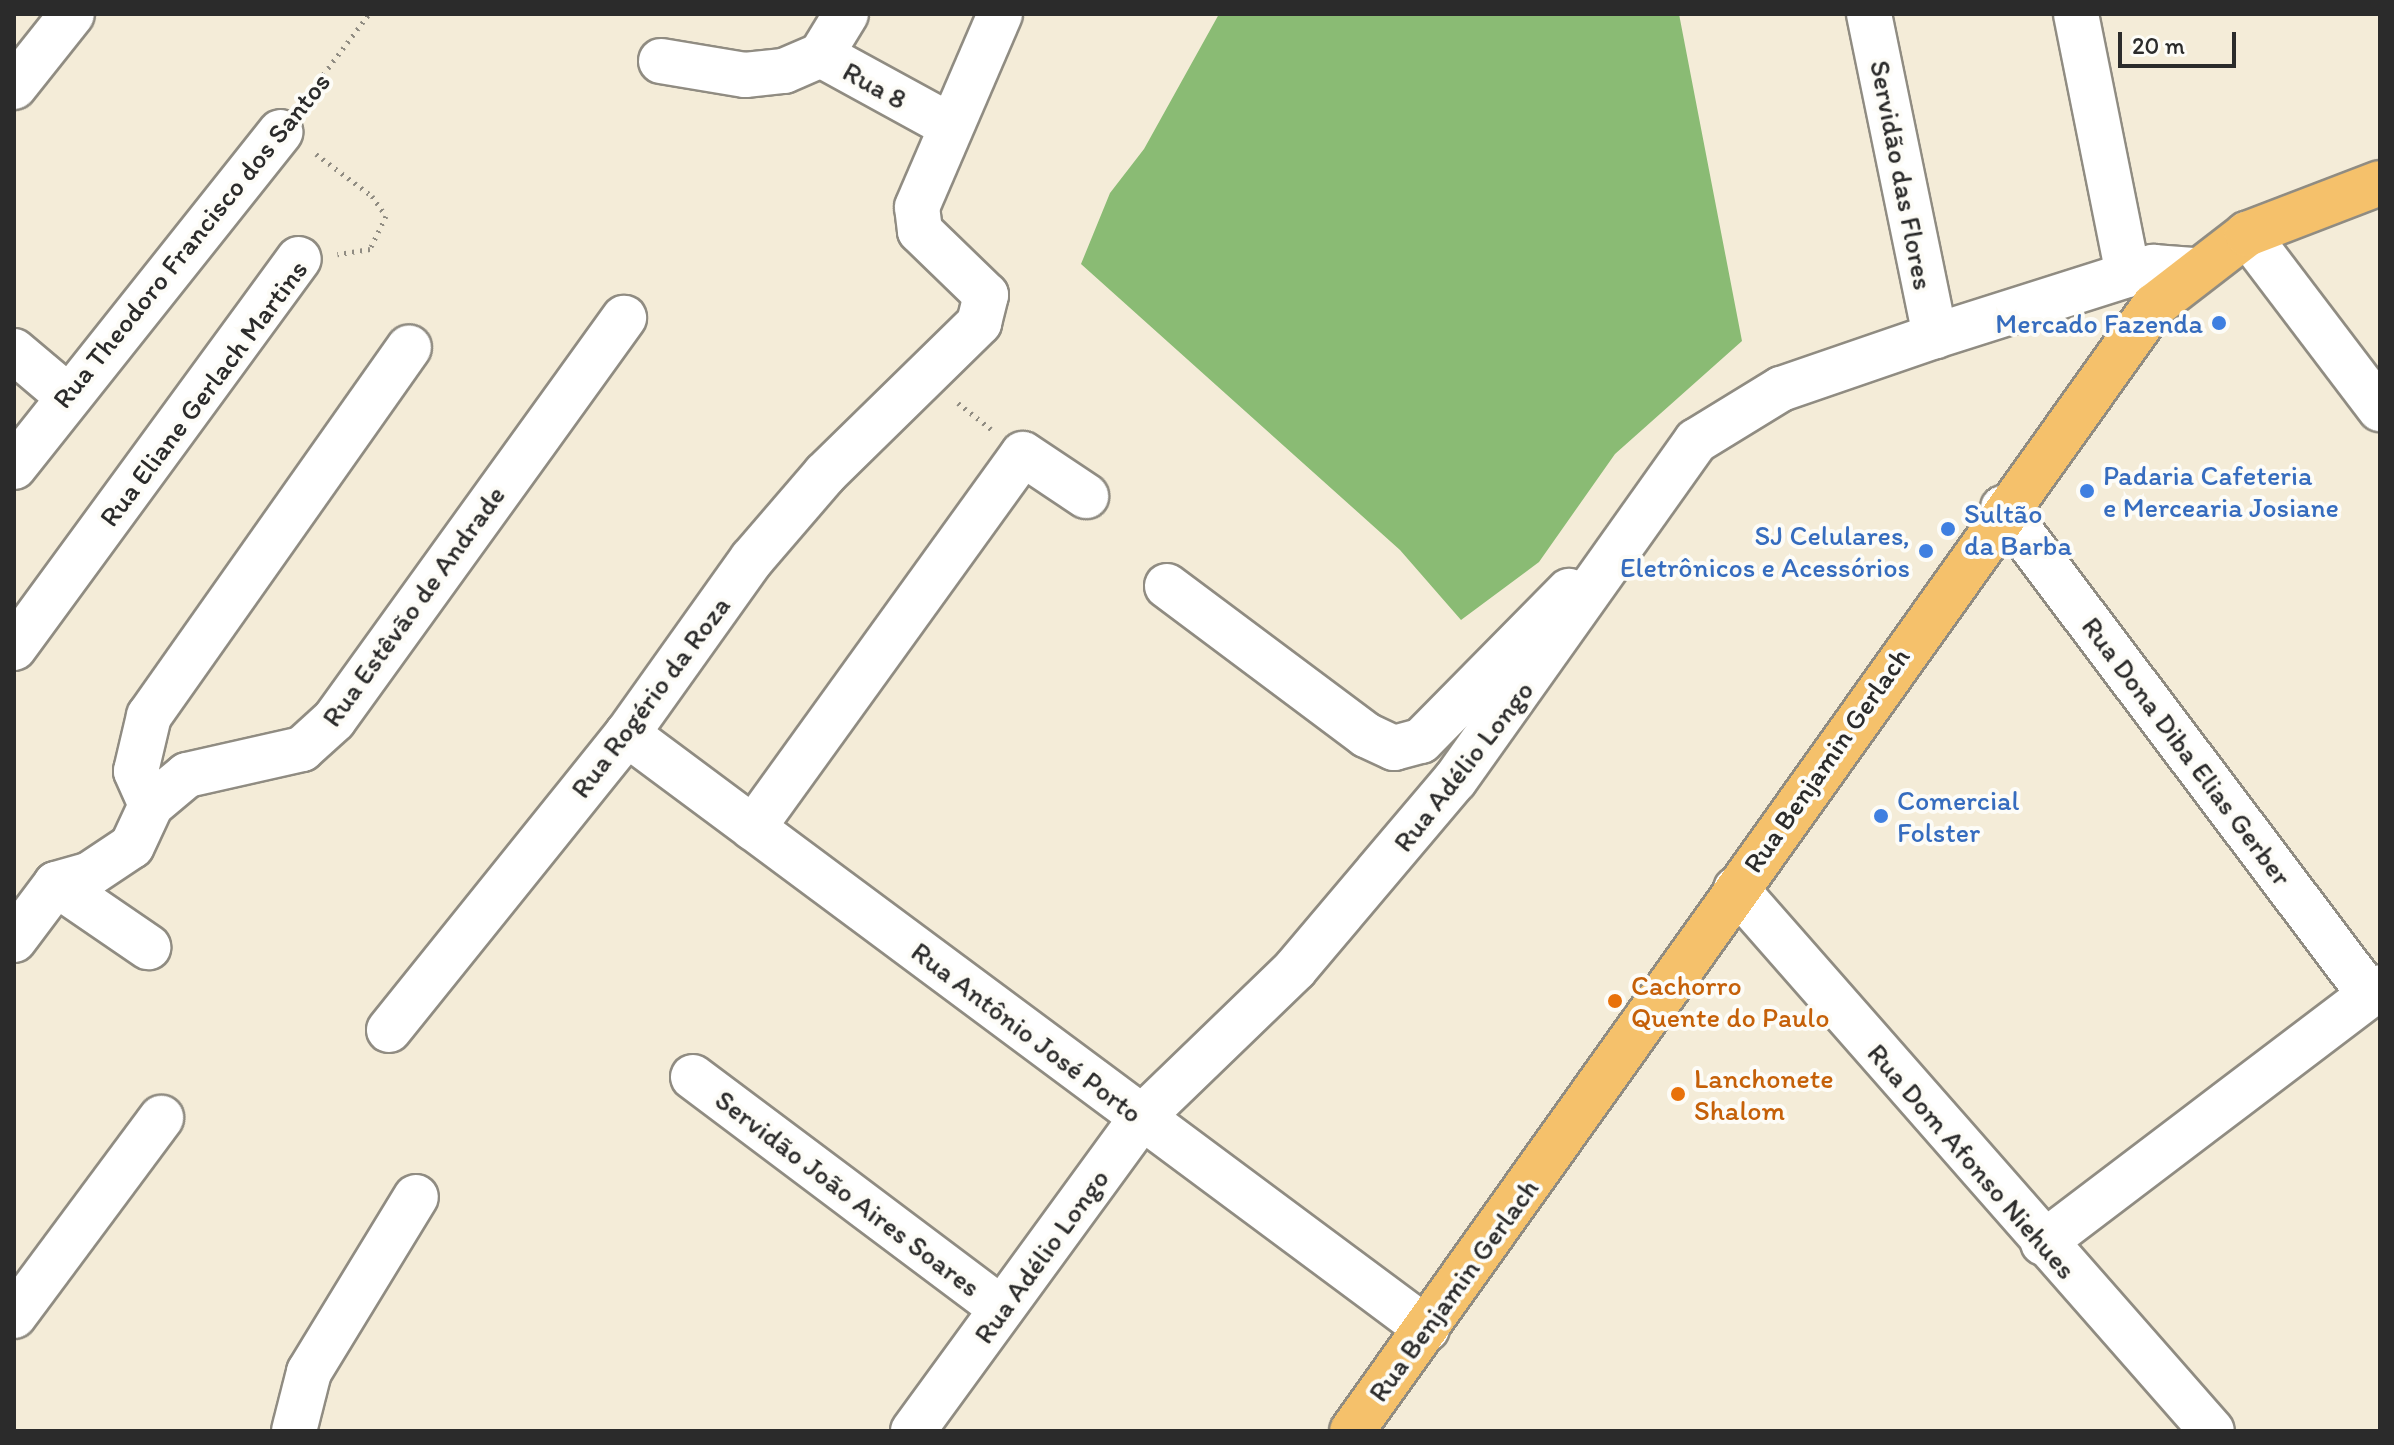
<!DOCTYPE html>
<html>
<head>
<meta charset="utf-8">
<style>
	body { margin:0 }
	#map { position:relative; width:2394px; height:1445px; overflow:hidden; background:#f4ecd8; font-family:Itim,sans-serif }
	div>[style] { position:absolute }
	[style*='--x'] { left:calc(var(--x)*1px); top:calc(var(--y)*1px); width:calc(var(--w)*1px); rotate:calc(var(--a)*1deg) }
	.forest>* { inset:0; background:#8abb74 }
	.path>* { height:5px; margin-top:-2.5px; transform-origin:0; background:repeating-linear-gradient(90deg,#908c82 0 2px,transparent 0 8px) }
	.roads { filter:drop-shadow(2px 0 #908c82) drop-shadow(-2px 0 #908c82) drop-shadow(0 2px #908c82) drop-shadow(0 -2px #908c82) }
	.minor>* { height:44px; margin:-22px; padding:0 22px; transform-origin:22px; border-radius:22px; background:#fff }
	.major>* { height:44px; margin:-22px; padding:0 22px; transform-origin:22px; border-radius:22px; background:#f5c16b }
	.dots>* { width:22px; height:22px; translate:-50% -50%; box-sizing:border-box; border:4px solid #fdfcf7; border-radius:50% }
	span { translate:-50% -50%; white-space:nowrap; text-align:center; line-height:1.15; -webkit-text-stroke:8px #fdfcf7; paint-order:stroke }
	.street-label { font-size:28px; color:#2b2b2b }
	.shop-label { font-size:28px; color:#366cbe }
	.right { translate:-100% -50%; text-align:right }
	.left { translate:0 -50%; text-align:left }
	.food-label { font-size:28px; color:#c56008 }
	.frame { position:absolute; inset:0; border:16px solid #2b2b2b; pointer-events:none }
	.scale { position:absolute; left:2118px; top:32px; width:118px; height:36px; box-sizing:border-box; border:4px solid #2b2b2b; border-top:0; padding-left:10px; font-size:24px; line-height:28px; white-space:nowrap; color:#2b2b2b; -webkit-text-stroke:6px #fdfcf7; paint-order:stroke }
</style>
</head>
<body>
<div id="map">
	<div class="forest">
		<i style="clip-path:polygon(1219px 14px,1679px 14px,1742px 341px,1615px 454px,1539px 562px,1461px 620px,1400px 550px,1081px 264px,1110px 193px,1144px 149px)"></i>
	</div>
	<div class="path">
		<i style="--x:304;--y:100;--w:108;--a:-52.9"></i>
		<i style="--x:316;--y:154;--w:70;--a:36.9"></i>
		<i style="--x:372;--y:196;--w:24;--a:55"></i>
		<i style="--x:386;--y:216;--w:37;--a:116"></i>
		<i style="--x:370;--y:249;--w:33;--a:171"></i>
		<i style="--x:958;--y:403;--w:42;--a:38.2"></i>
	</div>
	<div class="roads">
		<div class="minor">
			<i style="--x:1869;--y:14;--w:329;--a:78.4"></i>
			<i style="--x:2076;--y:14;--w:266;--a:78.7"></i>
			<i style="--x:821;--y:55;--w:48;--a:-58.6"></i>
			<i style="--x:661;--y:61;--w:85;--a:9.5"></i>
			<i style="--x:745;--y:75;--w:39;--a:-6"></i>
			<i style="--x:784;--y:71;--w:40;--a:-23.4"></i>
			<i style="--x:821;--y:55;--w:144;--a:28.7"></i>
			<i style="--x:14;--y:87;--w:93;--a:-51.5"></i>
			<i style="--x:2247;--y:234;--w:220;--a:52.8"></i>
			<i style="--x:14;--y:351;--w:68;--a:40.2"></i>
			<i style="--x:14;--y:467;--w:428;--a:-51.5"></i>
			<i style="--x:2003;--y:508;--w:610;--a:53"></i>
			<i style="--x:1167;--y:586;--w:249;--a:36.8"></i>
			<i style="--x:1366;--y:735;--w:31;--a:25"></i>
			<i style="--x:1394;--y:748;--w:28;--a:-15"></i>
			<i style="--x:1421;--y:741;--w:211;--a:-45.4"></i>
			<i style="--x:14;--y:648;--w:482;--a:-53.8"></i>
			<i style="--x:627;--y:734;--w:997;--a:36.64"></i>
			<i style="--x:151;--y:805;--w:37;--a:-114"></i>
			<i style="--x:136;--y:771;--w:57;--a:-76.7"></i>
			<i style="--x:149;--y:716;--w:451;--a:-54.8"></i>
			<i style="--x:753;--y:828;--w:461;--a:-54.2"></i>
			<i style="--x:1023;--y:454;--w:76;--a:33.7"></i>
			<i style="--x:56;--y:884;--w:112;--a:34.4"></i>
			<i style="--x:1736;--y:889;--w:721;--a:48.71"></i>
			<i style="--x:14;--y:940;--w:70;--a:-53.1"></i>
			<i style="--x:56;--y:884;--w:35;--a:-16"></i>
			<i style="--x:90;--y:874;--w:50;--a:-33.7"></i>
			<i style="--x:132;--y:846;--w:45;--a:-65.1"></i>
			<i style="--x:151;--y:805;--w:47;--a:-39.8"></i>
			<i style="--x:187;--y:775;--w:118;--a:-12.7"></i>
			<i style="--x:302;--y:749;--w:43;--a:-42.2"></i>
			<i style="--x:334;--y:720;--w:496;--a:-54.2"></i>
			<i style="--x:389;--y:1030;--w:380;--a:-51.2"></i>
			<i style="--x:627;--y:734;--w:215;--a:-54.5"></i>
			<i style="--x:752;--y:559;--w:112;--a:-49.3"></i>
			<i style="--x:825;--y:474;--w:216;--a:-44.4"></i>
			<i style="--x:979;--y:323;--w:29;--a:-76"></i>
			<i style="--x:986;--y:295;--w:92;--a:-135.9"></i>
			<i style="--x:920;--y:231;--w:24;--a:-97"></i>
			<i style="--x:917;--y:207;--w:210;--a:-66.7"></i>
			<i style="--x:693;--y:1077;--w:386;--a:36.9"></i>
			<i style="--x:2043;--y:1243;--w:423;--a:-37.2"></i>
			<i style="--x:14;--y:1316;--w:247;--a:-53.4"></i>
			<i style="--x:294;--y:1431;--w:61;--a:-75.7"></i>
			<i style="--x:309;--y:1372;--w:205;--a:-58.6"></i>
			<i style="--x:913;--y:1431;--w:389;--a:-53.9"></i>
			<i style="--x:1142;--y:1117;--w:213;--a:-44"></i>
			<i style="--x:1295;--y:969;--w:248;--a:-49.8"></i>
			<i style="--x:1455;--y:780;--w:416;--a:-54.6"></i>
			<i style="--x:1696;--y:441;--w:100;--a:-31.5"></i>
			<i style="--x:1781;--y:389;--w:163;--a:-19"></i>
			<i style="--x:1935;--y:336;--w:229;--a:-17.6"></i>
			<i style="--x:2153;--y:267;--w:40;--a:4.3"></i>
		</div>
		<div class="major">
			<i style="--x:1352;--y:1431;--w:1382;--a:-54.52"></i>
			<i style="--x:2154;--y:306;--w:118;--a:-37.7"></i>
			<i style="--x:2247;--y:234;--w:142;--a:-21"></i>
		</div>
	</div>
	<div class="dots">
		<i style="left:2219px;top:323px;background:#3f7fe0"></i>
		<i style="left:2087px;top:491px;background:#3f7fe0"></i>
		<i style="left:1948px;top:529px;background:#3f7fe0"></i>
		<i style="left:1926px;top:551px;background:#3f7fe0"></i>
		<i style="left:1881px;top:816px;background:#3f7fe0"></i>
		<i style="left:1615px;top:1001px;background:#e8710a"></i>
		<i style="left:1678px;top:1094px;background:#e8710a"></i>
	</div>
	<div class="street-label">
		<span style="left:875px;top:85px;rotate:29deg">Rua 8</span>
		<span style="left:1902px;top:175px;rotate:79deg">Servidão das Flores</span>
		<span style="left:191px;top:240px;rotate:-51deg">Rua Theodoro Francisco dos Santos</span>
		<span style="left:203px;top:393px;rotate:-53deg">Rua Eliane Gerlach Martins</span>
		<span style="left:413px;top:606px;rotate:-54deg">Rua Estêvão de Andrade</span>
		<span style="left:650px;top:697px;rotate:-53deg">Rua Rogério da Roza</span>
		<span style="left:2187px;top:751px;rotate:53deg">Rua Dona Diba Elias Gerber</span>
		<span style="left:1826px;top:760px;rotate:-55deg">Rua Benjamin Gerlach</span>
		<span style="left:1463px;top:766px;rotate:-52deg">Rua Adélio Longo</span>
		<span style="left:1027px;top:1032px;rotate:37deg">Rua Antônio José Porto</span>
		<span style="left:1972px;top:1161px;rotate:49deg">Rua Dom Afonso Niehues</span>
		<span style="left:848px;top:1193px;rotate:37deg">Servidão João Aires Soares</span>
		<span style="left:1041px;top:1256px;rotate:-54deg">Rua Adélio Longo</span>
		<span style="left:1453px;top:1290px;rotate:-54deg">Rua Benjamin Gerlach</span>
	</div>
	<div class="shop-label">
		<span class="right" style="left:2203px;top:323px">Mercado Fazenda</span>
		<span class="left" style="left:2103px;top:491px">Padaria Cafeteria<br>e Mercearia Josiane</span>
		<span class="left" style="left:1964px;top:529px">Sultão<br>da Barba</span>
		<span class="right" style="left:1910px;top:551px">SJ Celulares,<br>Eletrônicos e Acessórios</span>
		<span class="left" style="left:1897px;top:816px">Comercial<br>Folster</span>
	</div>
	<div class="food-label">
		<span class="left" style="left:1631px;top:1001px">Cachorro<br>Quente do Paulo</span>
		<span class="left" style="left:1694px;top:1094px">Lanchonete<br>Shalom</span>
	</div>
	<div class="frame"></div>
	<div class="scale">20 m</div>
</div>
</body>
</html>
